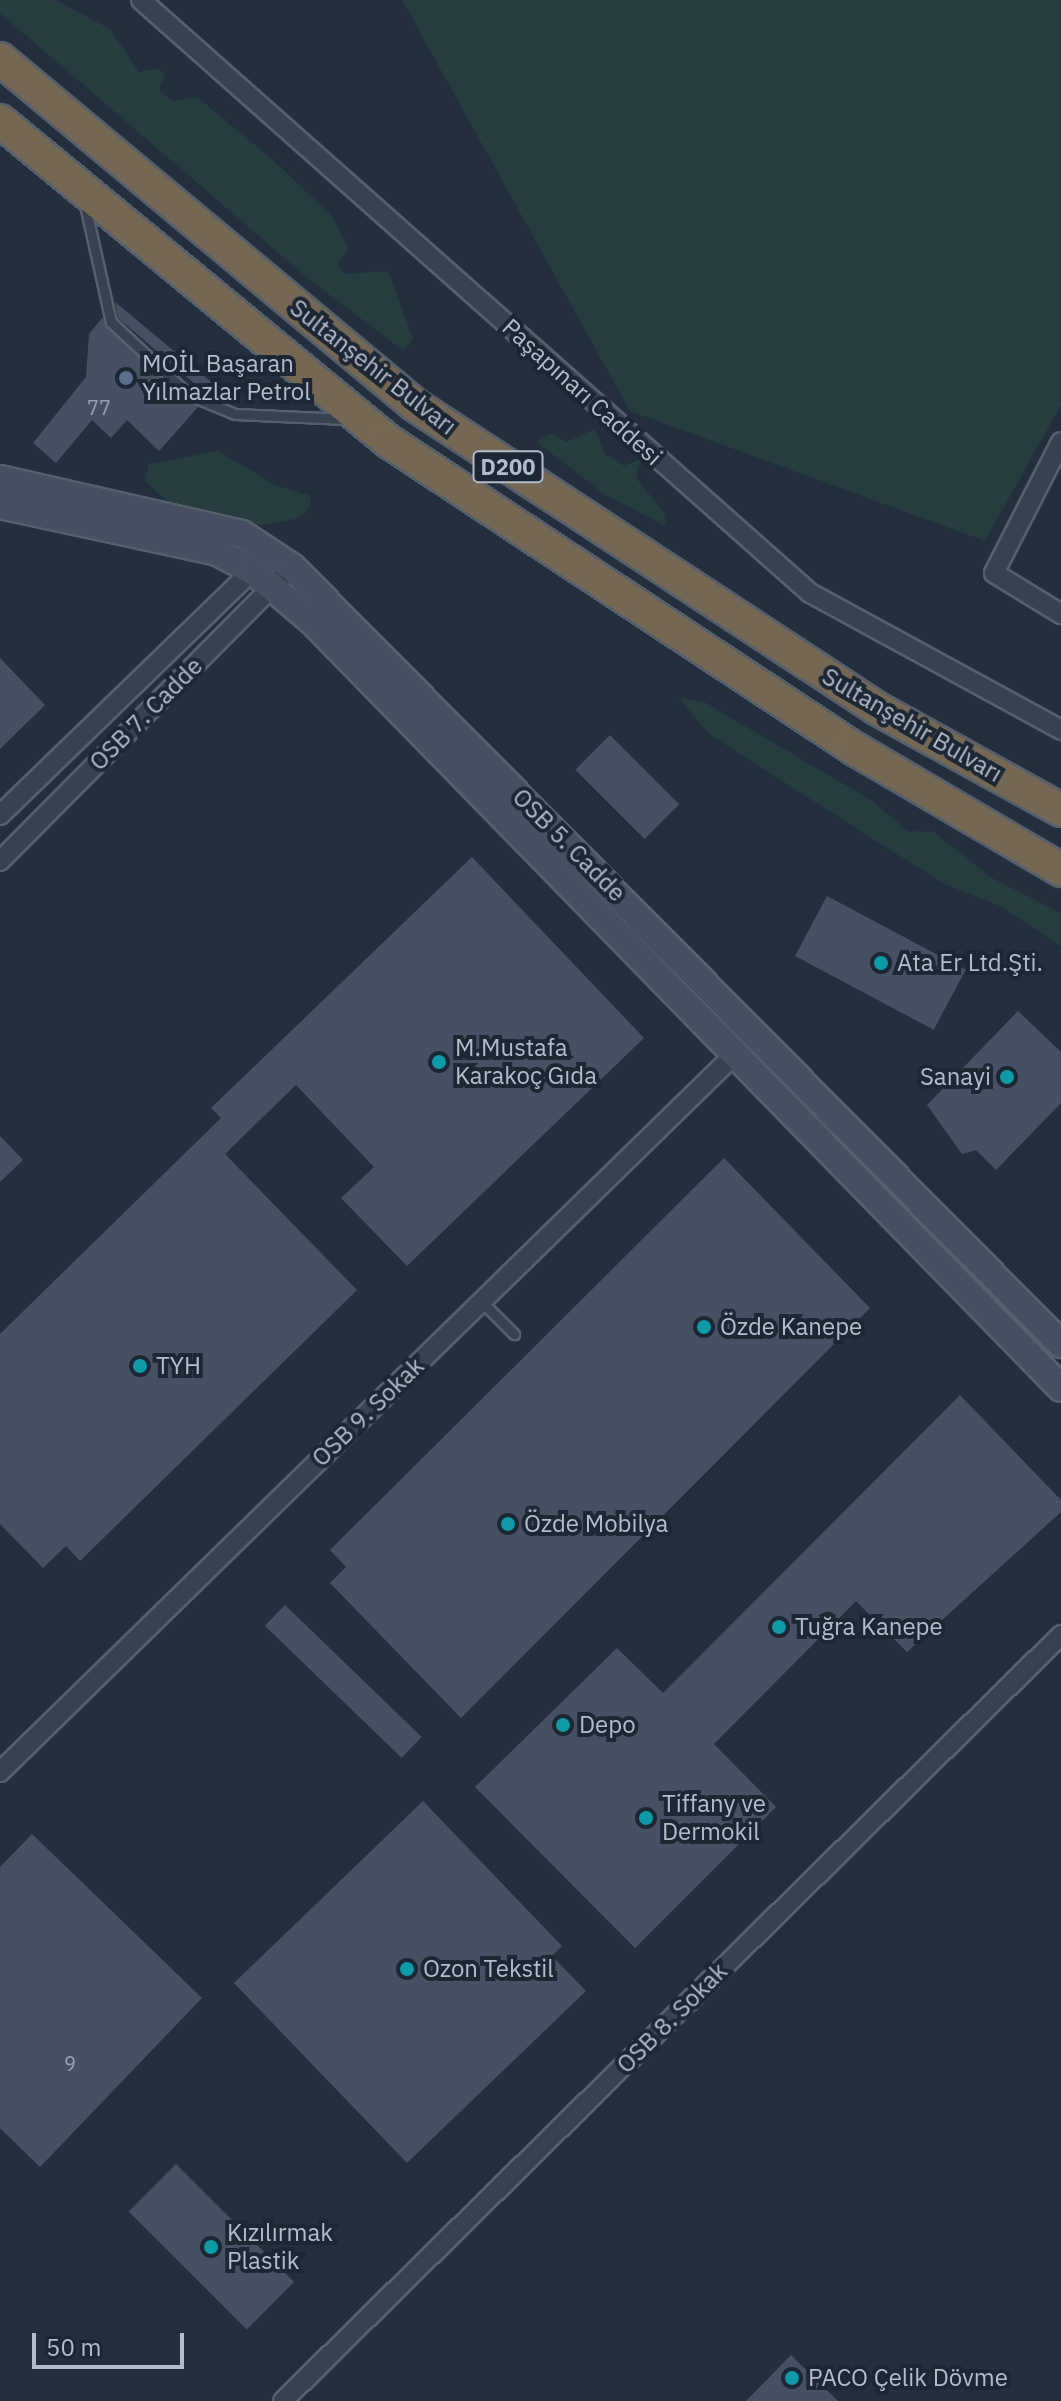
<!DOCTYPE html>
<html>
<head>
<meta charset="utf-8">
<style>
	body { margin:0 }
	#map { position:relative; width:1061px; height:2401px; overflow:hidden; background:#242f3e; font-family:"IBM Plex Sans",sans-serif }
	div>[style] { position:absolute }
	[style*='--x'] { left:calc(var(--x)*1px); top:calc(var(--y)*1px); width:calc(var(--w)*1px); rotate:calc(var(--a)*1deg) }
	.green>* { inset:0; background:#263c3f }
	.building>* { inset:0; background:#455162; transform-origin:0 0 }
	.roads { filter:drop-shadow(2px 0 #565f6c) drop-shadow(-2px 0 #565f6c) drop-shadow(0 2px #565f6c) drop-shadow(0 -2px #565f6c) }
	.lane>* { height:9px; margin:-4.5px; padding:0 4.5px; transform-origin:4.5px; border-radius:4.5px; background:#38414e }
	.street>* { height:18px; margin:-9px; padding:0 9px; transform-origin:9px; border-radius:9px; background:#38414e }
	.secondary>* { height:26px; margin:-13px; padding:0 13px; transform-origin:13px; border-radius:13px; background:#465061 }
	.highway>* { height:32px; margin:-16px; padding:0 16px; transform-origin:16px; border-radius:16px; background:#746855 }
	.dots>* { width:22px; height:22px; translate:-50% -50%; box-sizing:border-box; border:4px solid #1d2633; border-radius:50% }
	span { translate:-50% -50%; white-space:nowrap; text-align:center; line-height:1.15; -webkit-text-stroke:8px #1d2633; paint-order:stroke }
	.number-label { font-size:20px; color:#98a1af }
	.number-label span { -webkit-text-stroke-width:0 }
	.shield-label span { padding:2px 6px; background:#1d2633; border:2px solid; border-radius:6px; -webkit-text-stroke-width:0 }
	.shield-label { font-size:22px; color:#b4bcc9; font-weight:700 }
	.poi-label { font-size:24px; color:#b4bcc9 }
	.left { translate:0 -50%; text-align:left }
	.right { translate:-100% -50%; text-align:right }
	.street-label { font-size:24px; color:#b4bcc9 }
	.scale { position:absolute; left:32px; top:2333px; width:152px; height:36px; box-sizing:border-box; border:4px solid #b4bcc9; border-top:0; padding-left:10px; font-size:24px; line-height:28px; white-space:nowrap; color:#b4bcc9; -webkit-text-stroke:6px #1d2633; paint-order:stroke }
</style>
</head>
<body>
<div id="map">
	<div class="green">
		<i style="clip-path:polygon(0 0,56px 0,110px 29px,139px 72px,158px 68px,165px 75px,159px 90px,172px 101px,197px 97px,273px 160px,331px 215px,349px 248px,338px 264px,345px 274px,388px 271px,413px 339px,404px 351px,311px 281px,0 13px)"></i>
		<i style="clip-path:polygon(402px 0,1061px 0,1061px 405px,985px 541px,630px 411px)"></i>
		<i style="clip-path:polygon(595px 429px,605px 454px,624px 466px,641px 459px,636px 478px,666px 515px,665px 526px,604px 494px,537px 442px,550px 433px,567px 442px)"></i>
		<i style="clip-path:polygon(219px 451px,275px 485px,311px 496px,310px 507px,300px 518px,261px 525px,168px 502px,145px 481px,149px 464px)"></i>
		<i style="clip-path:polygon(679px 698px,704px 702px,871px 800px,908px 831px,934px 832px,992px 878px,1061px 913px,1061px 946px,998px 905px,942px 883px,709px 734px)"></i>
	</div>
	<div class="building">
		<i style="clip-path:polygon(115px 302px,216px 386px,208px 395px,118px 318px)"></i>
		<i style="clip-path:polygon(102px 318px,198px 407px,159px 451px,127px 420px,111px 438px,92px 420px,56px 463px,33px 443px,86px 377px,89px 334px)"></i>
		<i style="clip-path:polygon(0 658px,45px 705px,0 749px)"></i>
		<i style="left:610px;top:735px;width:98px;height:49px;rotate:45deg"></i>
		<i style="clip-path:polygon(472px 857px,644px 1038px,407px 1266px,341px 1198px,374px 1167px,296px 1085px,225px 1154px,357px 1290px,80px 1561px,66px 1546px,43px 1568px,0 1524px,0 1334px,221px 1118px,211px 1108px)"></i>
		<i style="left:827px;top:896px;width:157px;height:68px;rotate:28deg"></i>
		<i style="clip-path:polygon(1018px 1011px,1061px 1052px,1061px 1103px,996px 1170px,976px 1150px,962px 1154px,927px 1105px)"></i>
		<i style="clip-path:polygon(0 1136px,23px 1160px,0 1182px)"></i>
		<i style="clip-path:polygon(724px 1158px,870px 1308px,461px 1718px,330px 1583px,346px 1567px,330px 1550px)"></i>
		<i style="clip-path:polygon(960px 1395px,1061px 1500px,1061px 1512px,907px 1652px,856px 1601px,714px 1744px,776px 1807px,635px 1948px,475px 1787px,617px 1648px,663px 1693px)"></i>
		<i style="left:285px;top:1605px;width:190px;height:29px;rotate:44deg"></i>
		<i style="clip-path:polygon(423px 1801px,562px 1946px,552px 1956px,586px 1991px,407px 2163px,234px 1983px)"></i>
		<i style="clip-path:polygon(32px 1834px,202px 1998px,40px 2167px,0 2128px,0 1867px)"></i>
		<i style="left:176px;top:2164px;width:167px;height:67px;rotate:45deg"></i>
		<i style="clip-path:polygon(791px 2355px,838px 2401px,746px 2401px)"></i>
	</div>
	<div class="roads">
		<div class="lane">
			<i style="--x:85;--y:205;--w:120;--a:77.5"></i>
			<i style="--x:111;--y:322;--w:107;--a:43.1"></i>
			<i style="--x:189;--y:395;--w:50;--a:22.4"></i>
			<i style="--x:235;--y:414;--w:111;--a:2.6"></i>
			<i style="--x:481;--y:1301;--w:47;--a:45"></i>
		</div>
		<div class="street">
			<i style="--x:141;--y:0;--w:894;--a:41.55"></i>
			<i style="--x:810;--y:593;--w:286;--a:28.6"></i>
			<i style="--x:1061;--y:442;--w:147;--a:117.1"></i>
			<i style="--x:994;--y:573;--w:79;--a:31.5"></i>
			<i style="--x:0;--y:815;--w:359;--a:-44.1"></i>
			<i style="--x:0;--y:861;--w:414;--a:-45.2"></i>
			<i style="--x:0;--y:1772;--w:1029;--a:-44.33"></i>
			<i style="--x:283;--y:2401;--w:1092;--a:-44.55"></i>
		</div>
		<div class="secondary">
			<i style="--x:0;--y:479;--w:248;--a:12.8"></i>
			<i style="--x:242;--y:534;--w:60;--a:33.4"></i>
			<i style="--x:292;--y:567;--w:1093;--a:45.3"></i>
			<i style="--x:0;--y:505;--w:222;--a:12.2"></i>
			<i style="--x:217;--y:552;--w:41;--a:27.8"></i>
			<i style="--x:253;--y:571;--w:77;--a:40.3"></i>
			<i style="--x:312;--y:621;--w:1072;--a:45.68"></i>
		</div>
		<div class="highway">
			<i style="--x:0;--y:59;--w:540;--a:39.82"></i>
			<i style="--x:415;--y:405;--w:554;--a:33.29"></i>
			<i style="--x:878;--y:709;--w:209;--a:28.9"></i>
			<i style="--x:0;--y:121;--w:503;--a:39.51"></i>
			<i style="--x:388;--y:441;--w:559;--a:33.41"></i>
			<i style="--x:855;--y:749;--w:239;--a:30.4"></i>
		</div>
	</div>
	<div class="dots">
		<i style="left:126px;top:378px;background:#5c6f8a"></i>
		<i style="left:881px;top:963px;background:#0f9aa8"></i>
		<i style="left:439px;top:1062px;background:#0f9aa8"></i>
		<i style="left:1007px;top:1077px;background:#0f9aa8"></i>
		<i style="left:704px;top:1327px;background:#0f9aa8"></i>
		<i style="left:140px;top:1366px;background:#0f9aa8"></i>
		<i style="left:508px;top:1524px;background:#0f9aa8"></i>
		<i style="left:779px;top:1627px;background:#0f9aa8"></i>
		<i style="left:563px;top:1725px;background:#0f9aa8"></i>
		<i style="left:646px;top:1818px;background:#0f9aa8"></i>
		<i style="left:407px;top:1969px;background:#0f9aa8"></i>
		<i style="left:211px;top:2247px;background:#0f9aa8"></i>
		<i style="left:792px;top:2378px;background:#0f9aa8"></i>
	</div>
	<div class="number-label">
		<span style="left:99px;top:407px">77</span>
		<span style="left:70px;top:2063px">9</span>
	</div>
	<div class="shield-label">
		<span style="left:508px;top:467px">D200</span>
	</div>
	<div class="poi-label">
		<span class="left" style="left:142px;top:378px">MOİL Başaran<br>Yılmazlar Petrol</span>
		<span class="left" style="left:897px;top:963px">Ata Er Ltd.Şti.</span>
		<span class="left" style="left:455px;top:1062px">M.Mustafa<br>Karakoç Gıda</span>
		<span class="right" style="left:991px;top:1077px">Sanayi</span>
		<span class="left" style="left:720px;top:1327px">Özde Kanepe</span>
		<span class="left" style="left:156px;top:1366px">TYH</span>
		<span class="left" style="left:524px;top:1524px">Özde Mobilya</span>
		<span class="left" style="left:795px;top:1627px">Tuğra Kanepe</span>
		<span class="left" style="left:579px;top:1725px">Depo</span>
		<span class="left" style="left:662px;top:1818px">Tiffany ve<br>Dermokil</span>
		<span class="left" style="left:423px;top:1969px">Ozon Tekstil</span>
		<span class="left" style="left:227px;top:2247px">Kızılırmak<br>Plastik</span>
		<span class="left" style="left:808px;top:2378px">PACO Çelik Dövme</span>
	</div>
	<div class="street-label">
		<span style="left:373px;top:367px;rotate:38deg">Sultanşehir Bulvarı</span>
		<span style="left:582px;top:392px;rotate:42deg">Paşapınarı Caddesi</span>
		<span style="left:146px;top:714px;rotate:-45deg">OSB 7. Cadde</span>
		<span style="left:912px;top:725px;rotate:30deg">Sultanşehir Bulvarı</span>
		<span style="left:569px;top:845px;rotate:45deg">OSB 5. Cadde</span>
		<span style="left:368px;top:1412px;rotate:-44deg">OSB 9. Sokak</span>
		<span style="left:672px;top:2018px;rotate:-45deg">OSB 8. Sokak</span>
	</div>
	<div class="scale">50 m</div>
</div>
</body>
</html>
